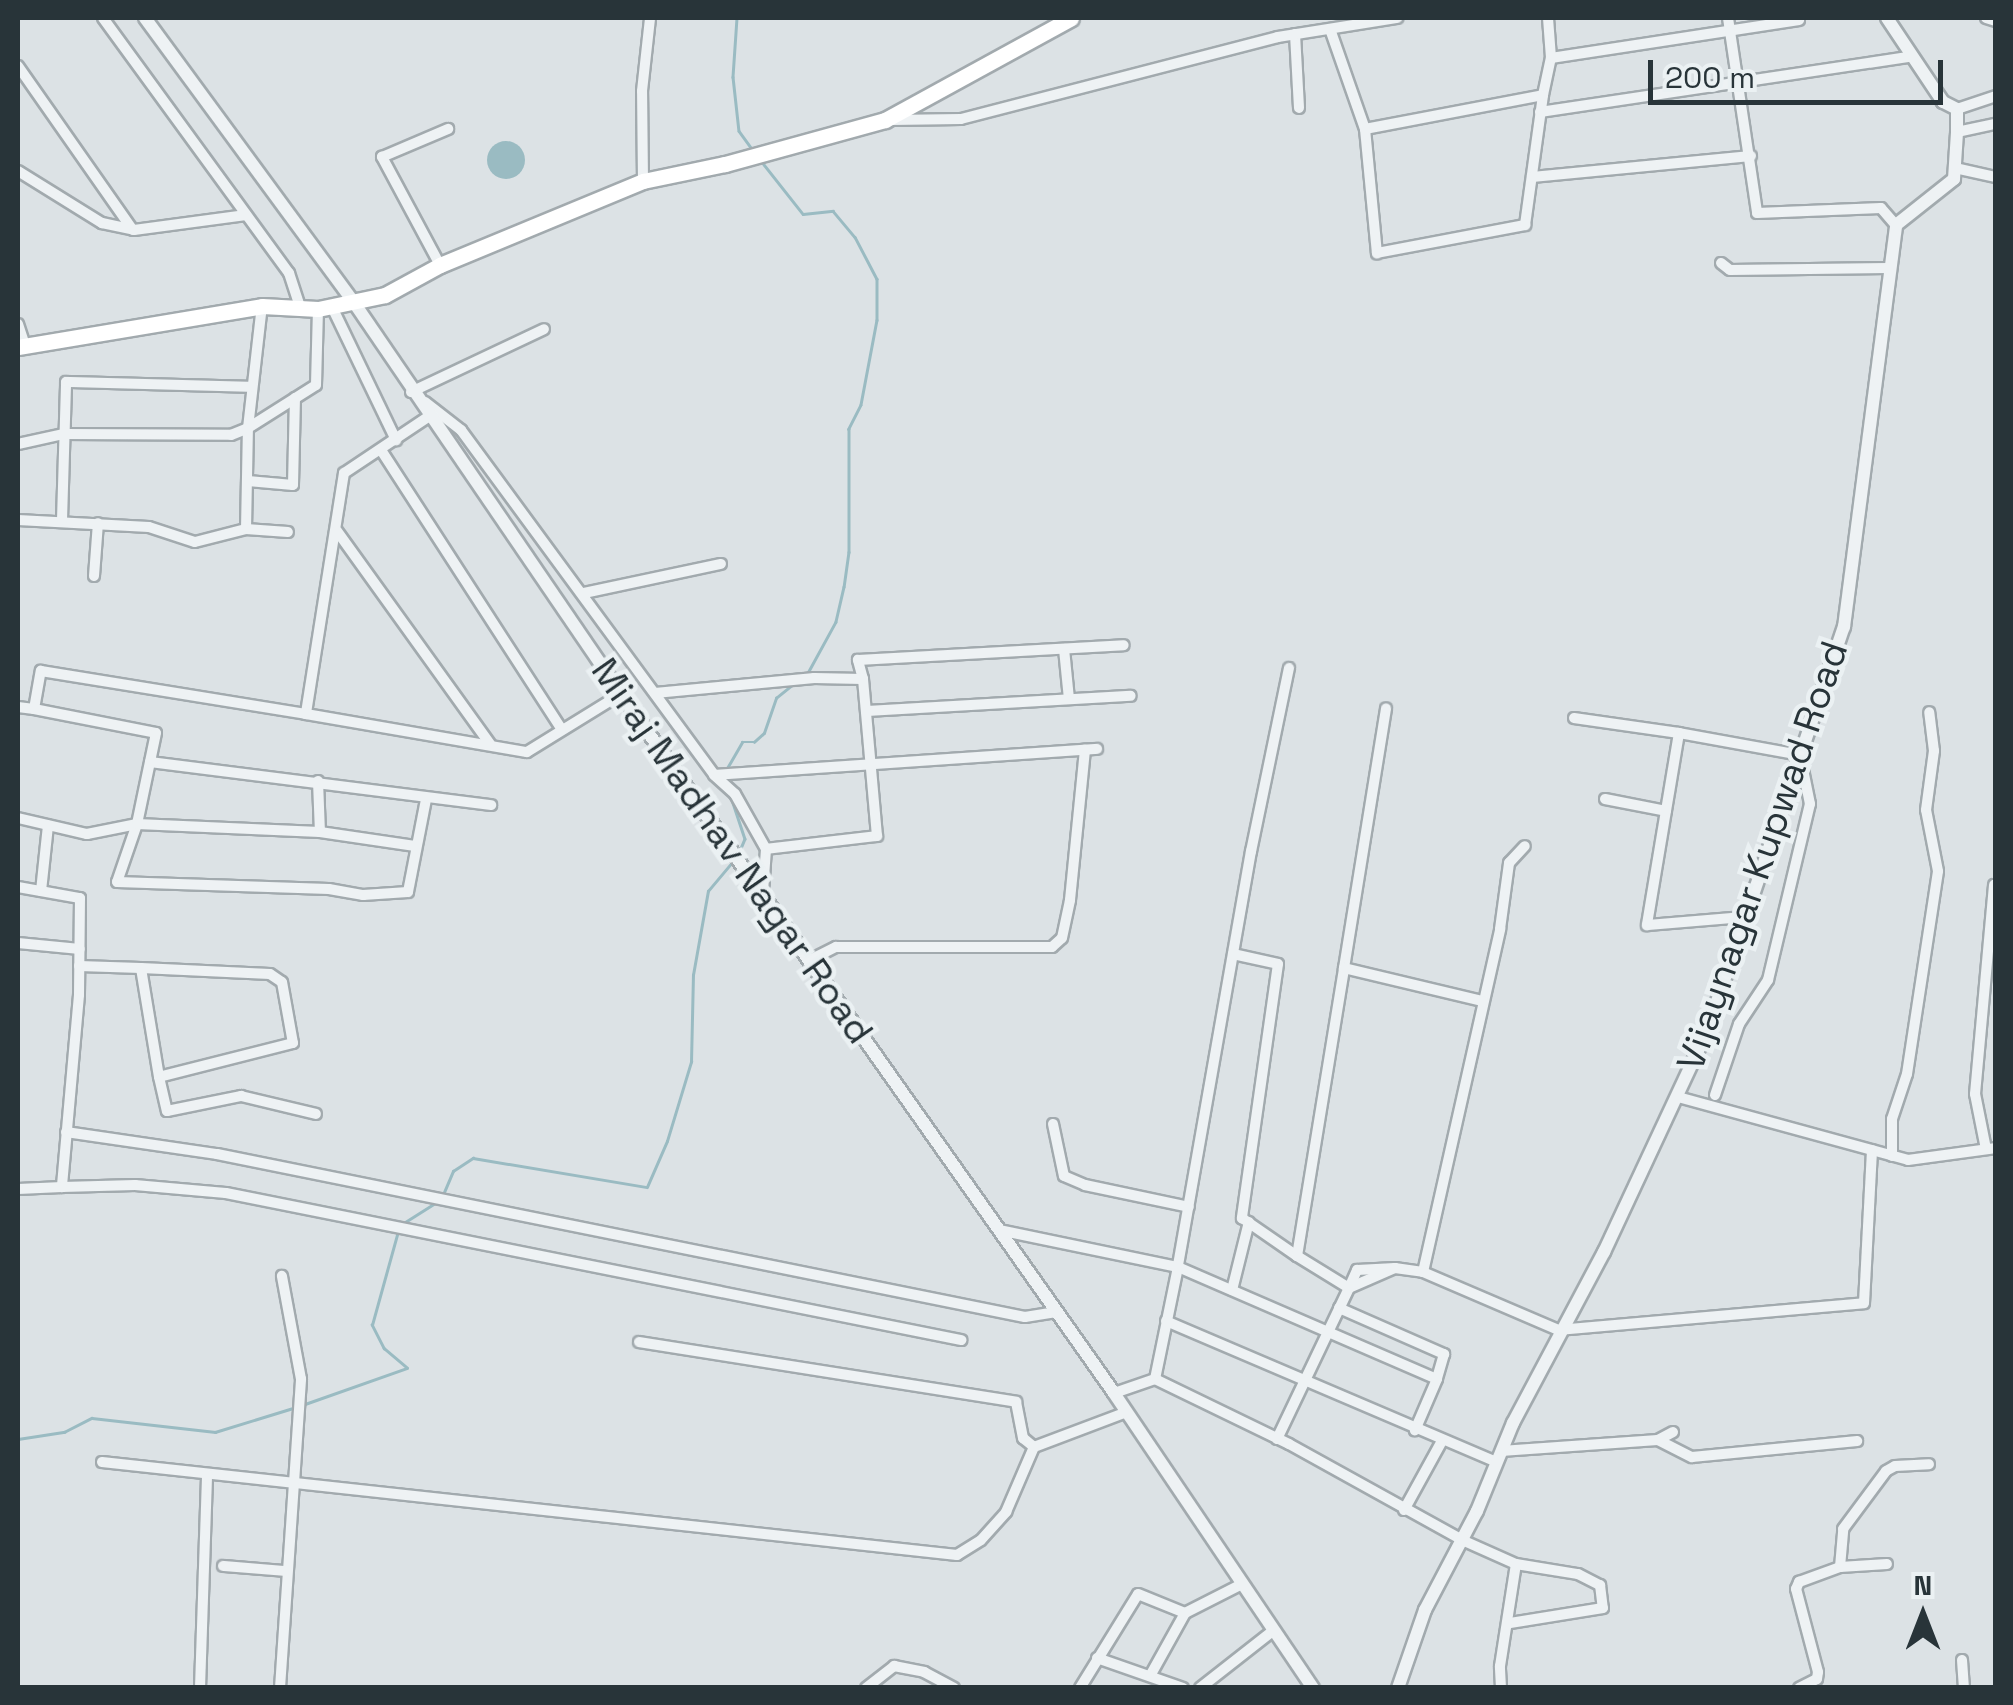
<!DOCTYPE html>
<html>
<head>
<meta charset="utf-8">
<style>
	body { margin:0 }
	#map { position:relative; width:2013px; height:1705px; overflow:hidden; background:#dce2e5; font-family:"Space Grotesk",sans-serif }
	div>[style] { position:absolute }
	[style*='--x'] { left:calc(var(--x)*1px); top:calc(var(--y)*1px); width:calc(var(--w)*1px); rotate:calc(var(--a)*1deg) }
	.water>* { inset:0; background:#9abbc2 }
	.round { border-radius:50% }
	.stream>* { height:2.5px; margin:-1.25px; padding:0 1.25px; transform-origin:1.25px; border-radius:1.25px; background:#9abbc2 }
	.roads { filter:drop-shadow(2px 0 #a2aaae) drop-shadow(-2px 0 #a2aaae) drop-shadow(0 2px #a2aaae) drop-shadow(0 -2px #a2aaae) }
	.minor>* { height:10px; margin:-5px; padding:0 5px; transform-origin:5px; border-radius:5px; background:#eef2f4 }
	.tertiary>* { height:12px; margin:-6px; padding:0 6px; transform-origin:6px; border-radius:6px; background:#eef2f4 }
	.primary>* { height:15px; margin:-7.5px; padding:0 7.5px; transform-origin:7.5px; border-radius:7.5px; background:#fff }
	span { translate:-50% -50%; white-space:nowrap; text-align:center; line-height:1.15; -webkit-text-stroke:9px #ebf1f3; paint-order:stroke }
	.street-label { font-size:38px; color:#283439 }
	.frame { position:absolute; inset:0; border:20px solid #283439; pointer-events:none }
	.north { position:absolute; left:1873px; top:1565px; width:100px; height:100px; -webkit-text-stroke:8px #ebf1f3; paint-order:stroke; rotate:0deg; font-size:28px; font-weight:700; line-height:40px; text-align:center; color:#283439 }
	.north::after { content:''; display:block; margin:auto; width:35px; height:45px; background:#283439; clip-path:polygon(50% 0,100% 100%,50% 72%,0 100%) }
	.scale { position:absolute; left:1648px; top:60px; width:295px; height:45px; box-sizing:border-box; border:5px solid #283439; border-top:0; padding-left:12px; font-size:30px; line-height:35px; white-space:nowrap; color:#283439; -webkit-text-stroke:8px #ebf1f3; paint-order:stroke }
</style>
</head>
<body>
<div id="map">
	<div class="water">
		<i class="round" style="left:487px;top:141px;width:38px;height:38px"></i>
	</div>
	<div class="stream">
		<i style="--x:737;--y:18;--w:59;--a:93.9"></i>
		<i style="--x:733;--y:77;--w:54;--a:83.7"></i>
		<i style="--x:739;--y:131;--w:26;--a:54"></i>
		<i style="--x:762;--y:162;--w:66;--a:51.7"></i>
		<i style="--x:803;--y:214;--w:30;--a:-6"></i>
		<i style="--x:833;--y:211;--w:34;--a:50"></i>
		<i style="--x:855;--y:237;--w:47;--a:62.4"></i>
		<i style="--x:877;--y:279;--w:41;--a:90"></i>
		<i style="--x:877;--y:320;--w:86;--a:100.7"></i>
		<i style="--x:861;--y:405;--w:27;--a:117"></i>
		<i style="--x:849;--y:429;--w:123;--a:90"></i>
		<i style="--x:849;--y:552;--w:35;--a:98"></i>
		<i style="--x:844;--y:587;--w:36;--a:103"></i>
		<i style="--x:836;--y:622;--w:60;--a:118.7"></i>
		<i style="--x:726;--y:770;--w:32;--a:-60"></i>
		<i style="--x:742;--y:742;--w:12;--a:0"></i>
		<i style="--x:754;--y:742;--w:13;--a:-42"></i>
		<i style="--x:764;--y:733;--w:37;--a:-71"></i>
		<i style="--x:776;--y:698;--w:21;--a:-39"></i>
		<i style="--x:731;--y:797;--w:44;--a:71.6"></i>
		<i style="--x:745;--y:839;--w:13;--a:113"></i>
		<i style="--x:442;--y:1197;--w:28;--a:-67"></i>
		<i style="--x:453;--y:1171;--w:24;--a:-33"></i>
		<i style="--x:473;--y:1158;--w:176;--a:9.5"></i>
		<i style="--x:647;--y:1187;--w:50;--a:-66.5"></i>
		<i style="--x:667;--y:1141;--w:83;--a:-73.1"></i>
		<i style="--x:691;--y:1062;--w:87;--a:-88.7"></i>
		<i style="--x:693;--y:975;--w:85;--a:-79.9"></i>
		<i style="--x:708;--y:891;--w:39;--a:-50"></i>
		<i style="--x:402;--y:1224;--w:41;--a:-32.2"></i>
		<i style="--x:305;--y:1404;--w:108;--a:-19.4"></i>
		<i style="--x:407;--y:1368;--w:30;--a:-140"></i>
		<i style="--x:384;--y:1349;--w:27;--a:-117"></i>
		<i style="--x:372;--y:1325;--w:98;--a:-74.5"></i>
		<i style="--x:18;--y:1439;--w:47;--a:-8.7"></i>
		<i style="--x:64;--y:1432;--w:31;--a:-27"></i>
		<i style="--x:92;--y:1418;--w:124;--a:6.5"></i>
		<i style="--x:215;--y:1432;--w:82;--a:-17.1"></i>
	</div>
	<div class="roads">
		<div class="minor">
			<i style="--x:103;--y:18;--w:316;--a:53.9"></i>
			<i style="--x:289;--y:273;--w:35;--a:72"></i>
			<i style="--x:1548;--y:18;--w:40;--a:85.7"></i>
			<i style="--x:1551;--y:58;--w:251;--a:-8.7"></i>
			<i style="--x:1728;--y:18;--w:197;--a:81.5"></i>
			<i style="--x:1757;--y:213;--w:124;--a:-2.3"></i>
			<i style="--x:1881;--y:208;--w:23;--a:49"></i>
			<i style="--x:1986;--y:18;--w:10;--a:17"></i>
			<i style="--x:1330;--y:29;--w:106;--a:70.7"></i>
			<i style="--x:1365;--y:129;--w:181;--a:-10.8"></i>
			<i style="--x:1543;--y:95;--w:38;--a:-78"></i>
			<i style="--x:1295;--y:34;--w:74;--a:86.9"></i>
			<i style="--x:18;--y:66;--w:200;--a:55"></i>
			<i style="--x:1957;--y:109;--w:41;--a:-18.4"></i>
			<i style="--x:1540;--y:112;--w:377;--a:-8.5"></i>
			<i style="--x:891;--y:120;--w:70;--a:-0.8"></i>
			<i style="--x:961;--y:119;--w:327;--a:-14.5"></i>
			<i style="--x:1278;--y:37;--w:121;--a:-9.1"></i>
			<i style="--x:1365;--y:129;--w:125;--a:84.5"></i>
			<i style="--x:1377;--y:253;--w:151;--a:-10.7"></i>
			<i style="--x:1525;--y:225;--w:131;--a:-82.1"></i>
			<i style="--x:1957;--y:132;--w:40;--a:-12"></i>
			<i style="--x:1955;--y:168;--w:42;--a:12.4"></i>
			<i style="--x:18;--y:171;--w:99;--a:31.8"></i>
			<i style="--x:102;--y:223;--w:33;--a:12"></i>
			<i style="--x:134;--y:230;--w:113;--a:-7.6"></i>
			<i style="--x:1532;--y:177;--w:220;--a:-5.5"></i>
			<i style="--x:643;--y:181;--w:90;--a:-90.6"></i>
			<i style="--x:642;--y:91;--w:73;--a:-83.7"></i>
			<i style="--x:1721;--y:263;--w:11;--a:38"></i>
			<i style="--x:1730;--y:270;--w:158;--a:-0.7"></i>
			<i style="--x:440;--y:265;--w:123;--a:-118.2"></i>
			<i style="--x:382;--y:157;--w:72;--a:-23"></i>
			<i style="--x:332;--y:307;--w:148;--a:64.3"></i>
			<i style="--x:18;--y:324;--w:23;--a:72"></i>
			<i style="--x:411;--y:392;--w:147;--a:-25.3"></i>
			<i style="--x:425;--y:402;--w:46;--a:37.9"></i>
			<i style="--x:461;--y:430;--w:428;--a:53.7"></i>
			<i style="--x:714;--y:775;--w:28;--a:42"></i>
			<i style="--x:735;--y:794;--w:63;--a:60.6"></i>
			<i style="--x:766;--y:849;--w:43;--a:94"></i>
			<i style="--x:428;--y:417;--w:101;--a:146.3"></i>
			<i style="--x:344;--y:473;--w:244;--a:99"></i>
			<i style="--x:306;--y:714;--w:224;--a:9.8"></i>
			<i style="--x:527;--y:752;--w:110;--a:-31.7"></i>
			<i style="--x:18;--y:444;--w:47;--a:-12.3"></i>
			<i style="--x:64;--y:434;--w:167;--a:0.3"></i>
			<i style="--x:231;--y:435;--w:18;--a:-22"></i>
			<i style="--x:248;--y:428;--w:123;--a:-83.5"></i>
			<i style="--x:381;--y:450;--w:333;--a:57.1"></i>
			<i style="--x:248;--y:481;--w:45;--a:5.1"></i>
			<i style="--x:293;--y:485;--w:87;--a:-88.7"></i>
			<i style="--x:18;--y:520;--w:131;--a:3.1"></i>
			<i style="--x:149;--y:527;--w:48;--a:18.1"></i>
			<i style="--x:195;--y:542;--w:53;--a:-14.3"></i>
			<i style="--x:246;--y:529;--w:42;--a:4.1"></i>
			<i style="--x:62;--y:520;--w:138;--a:-88.3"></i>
			<i style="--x:66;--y:382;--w:186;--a:1.5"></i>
			<i style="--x:246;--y:529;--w:101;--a:-88.9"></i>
			<i style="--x:248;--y:428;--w:80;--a:-32.3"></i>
			<i style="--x:316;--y:385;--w:76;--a:-88.5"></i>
			<i style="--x:337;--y:531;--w:262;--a:54.3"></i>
			<i style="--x:94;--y:576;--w:53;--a:-85.7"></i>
			<i style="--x:584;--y:593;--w:140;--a:-12"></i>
			<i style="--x:1064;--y:649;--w:50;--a:84.3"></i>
			<i style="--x:1289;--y:668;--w:187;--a:101.7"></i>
			<i style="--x:1251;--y:851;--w:422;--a:100"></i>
			<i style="--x:1178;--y:1267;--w:282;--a:23.4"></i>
			<i style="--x:1437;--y:1379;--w:56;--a:113.3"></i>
			<i style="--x:655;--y:693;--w:160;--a:-5.4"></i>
			<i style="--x:814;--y:678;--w:49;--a:1.2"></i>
			<i style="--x:863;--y:679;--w:20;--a:-105"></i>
			<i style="--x:858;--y:660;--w:266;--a:-3.2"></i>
			<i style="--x:18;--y:707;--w:16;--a:7"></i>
			<i style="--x:34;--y:709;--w:39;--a:-80"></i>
			<i style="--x:41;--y:671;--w:268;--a:9.2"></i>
			<i style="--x:34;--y:709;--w:124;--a:11.1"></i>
			<i style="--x:156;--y:733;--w:93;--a:101.8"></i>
			<i style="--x:137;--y:824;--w:61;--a:109"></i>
			<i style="--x:117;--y:882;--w:212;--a:1.9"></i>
			<i style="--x:329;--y:889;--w:35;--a:10"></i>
			<i style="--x:363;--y:895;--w:45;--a:-3.8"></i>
			<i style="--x:408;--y:892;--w:95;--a:-79"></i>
			<i style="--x:867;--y:711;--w:264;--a:-3.3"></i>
			<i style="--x:1574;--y:718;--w:106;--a:8.1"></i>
			<i style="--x:150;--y:762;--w:344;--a:7.2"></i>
			<i style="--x:715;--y:775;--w:383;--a:-3.9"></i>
			<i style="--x:318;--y:781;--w:51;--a:87.8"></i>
			<i style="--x:1605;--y:799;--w:62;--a:11.1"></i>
			<i style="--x:18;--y:818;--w:71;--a:13.1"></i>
			<i style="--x:87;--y:834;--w:51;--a:-11.3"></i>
			<i style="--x:137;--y:824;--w:183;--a:2.5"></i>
			<i style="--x:320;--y:832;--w:96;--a:8.4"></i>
			<i style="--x:766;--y:849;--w:112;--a:-6.7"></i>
			<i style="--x:877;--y:836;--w:158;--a:-95.1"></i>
			<i style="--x:18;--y:887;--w:63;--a:10.1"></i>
			<i style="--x:80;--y:898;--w:97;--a:90.6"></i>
			<i style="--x:79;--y:995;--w:193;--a:95.1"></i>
			<i style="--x:62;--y:1187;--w:73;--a:-1.6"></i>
			<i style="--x:135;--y:1185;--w:91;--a:5"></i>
			<i style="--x:226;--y:1193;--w:750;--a:11.31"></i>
			<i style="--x:41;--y:891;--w:66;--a:-83.9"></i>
			<i style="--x:18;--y:943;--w:62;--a:5.5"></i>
			<i style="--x:1233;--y:954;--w:46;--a:12.5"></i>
			<i style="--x:1278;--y:964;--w:257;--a:98.1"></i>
			<i style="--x:1242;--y:1218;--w:67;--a:34.6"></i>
			<i style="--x:810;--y:960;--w:29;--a:-27"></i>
			<i style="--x:836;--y:947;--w:216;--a:0"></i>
			<i style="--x:1052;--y:947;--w:13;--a:-42"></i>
			<i style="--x:1062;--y:938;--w:39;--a:-78"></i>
			<i style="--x:1070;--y:900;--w:151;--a:-84.3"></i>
			<i style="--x:79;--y:966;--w:62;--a:1.8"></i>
			<i style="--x:141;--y:968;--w:129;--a:2.7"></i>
			<i style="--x:270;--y:974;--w:14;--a:34"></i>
			<i style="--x:282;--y:982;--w:62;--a:79.8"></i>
			<i style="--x:293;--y:1043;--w:138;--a:165.8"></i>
			<i style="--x:159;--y:1077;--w:110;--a:-99.4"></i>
			<i style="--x:1344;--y:968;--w:263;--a:-80.8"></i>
			<i style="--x:159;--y:1077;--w:35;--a:77"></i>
			<i style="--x:167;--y:1111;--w:76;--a:-11.5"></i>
			<i style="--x:241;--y:1096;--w:77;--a:13.5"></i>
			<i style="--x:1715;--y:1095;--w:75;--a:-71.3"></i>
			<i style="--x:1739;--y:1024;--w:53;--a:-56.6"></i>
			<i style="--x:1768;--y:980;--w:181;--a:-76.6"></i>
			<i style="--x:1810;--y:804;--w:50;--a:-101.5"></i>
			<i style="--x:1800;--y:755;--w:123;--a:-169.7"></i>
			<i style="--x:1679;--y:733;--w:195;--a:99.5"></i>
			<i style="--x:1647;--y:925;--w:98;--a:-4.7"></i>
			<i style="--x:1678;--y:1097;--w:238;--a:15.3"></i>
			<i style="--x:1908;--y:1160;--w:89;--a:-7.8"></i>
			<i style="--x:1053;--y:1124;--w:53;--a:78.1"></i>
			<i style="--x:1064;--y:1176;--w:23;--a:23"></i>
			<i style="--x:1085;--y:1185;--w:106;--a:11.9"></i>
			<i style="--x:66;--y:1132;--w:153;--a:8.3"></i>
			<i style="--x:217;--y:1154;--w:824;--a:11.41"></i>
			<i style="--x:1025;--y:1317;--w:30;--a:-9"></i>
			<i style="--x:1986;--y:1149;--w:56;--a:-101.3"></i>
			<i style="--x:1975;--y:1094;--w:210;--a:-84.8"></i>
			<i style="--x:1892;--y:1156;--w:37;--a:-90"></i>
			<i style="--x:1892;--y:1119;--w:47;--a:-71.6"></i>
			<i style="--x:1907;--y:1074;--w:205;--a:-81.3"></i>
			<i style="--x:1938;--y:871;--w:62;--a:-101.1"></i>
			<i style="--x:1926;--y:810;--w:60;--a:-82.3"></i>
			<i style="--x:1934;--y:751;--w:39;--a:-97"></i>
			<i style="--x:18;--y:1189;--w:44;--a:-2.6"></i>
			<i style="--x:999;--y:1230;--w:183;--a:11.7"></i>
			<i style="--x:1178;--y:1267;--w:114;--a:101.6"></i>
			<i style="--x:1155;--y:1379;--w:43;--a:161.1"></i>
			<i style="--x:1395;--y:1268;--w:50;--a:156.5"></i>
			<i style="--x:1349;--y:1288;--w:20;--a:-66"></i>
			<i style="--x:1357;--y:1270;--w:38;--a:-3"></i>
			<i style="--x:1395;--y:1268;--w:28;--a:8"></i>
			<i style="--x:1423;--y:1272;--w:147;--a:23.2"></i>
			<i style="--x:1558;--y:1330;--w:307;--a:-5"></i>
			<i style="--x:1864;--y:1303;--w:153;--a:-87"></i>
			<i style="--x:1423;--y:1272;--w:352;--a:-77.3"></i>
			<i style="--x:1500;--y:929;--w:67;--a:-82.2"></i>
			<i style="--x:1509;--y:863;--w:23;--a:-47"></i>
			<i style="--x:1232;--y:1290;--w:70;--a:-76"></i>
			<i style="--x:1339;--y:1308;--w:115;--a:23.7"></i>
			<i style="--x:1444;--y:1354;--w:26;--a:106"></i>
			<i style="--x:1166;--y:1321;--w:360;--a:23.1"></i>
			<i style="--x:639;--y:1342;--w:382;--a:9"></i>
			<i style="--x:1016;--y:1402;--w:37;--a:79"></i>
			<i style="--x:1023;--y:1438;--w:14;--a:39"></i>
			<i style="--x:1155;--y:1379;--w:149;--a:25.9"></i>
			<i style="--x:1289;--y:1444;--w:198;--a:29"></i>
			<i style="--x:1462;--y:1540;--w:59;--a:24"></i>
			<i style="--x:1516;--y:1564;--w:63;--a:9.2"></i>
			<i style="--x:1578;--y:1574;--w:25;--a:27"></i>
			<i style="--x:1600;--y:1585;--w:23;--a:83"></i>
			<i style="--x:1603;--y:1608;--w:94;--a:170.8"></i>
			<i style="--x:1277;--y:1439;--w:167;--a:-64.5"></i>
			<i style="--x:1349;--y:1288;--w:61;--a:-148.4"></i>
			<i style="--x:1297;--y:1256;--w:292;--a:-80.7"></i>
			<i style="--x:1344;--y:968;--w:143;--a:13.4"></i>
			<i style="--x:1658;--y:1440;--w:38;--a:27"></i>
			<i style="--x:1692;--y:1457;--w:166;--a:-5.5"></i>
			<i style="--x:1501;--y:1451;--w:157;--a:-4"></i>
			<i style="--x:1658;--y:1440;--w:17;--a:-28"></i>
			<i style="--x:102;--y:1462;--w:860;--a:6.21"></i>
			<i style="--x:957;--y:1555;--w:28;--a:-32"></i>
			<i style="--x:981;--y:1540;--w:38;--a:-48"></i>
			<i style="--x:1006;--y:1512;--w:71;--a:-66.7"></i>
			<i style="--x:1034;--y:1447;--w:96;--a:-20.7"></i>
			<i style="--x:1404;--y:1510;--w:79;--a:-61.2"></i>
			<i style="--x:223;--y:1566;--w:62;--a:4.6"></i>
			<i style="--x:1840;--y:1567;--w:38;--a:-85"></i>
			<i style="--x:1843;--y:1529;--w:72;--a:-53.4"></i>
			<i style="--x:1886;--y:1471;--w:10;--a:-29"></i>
			<i style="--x:1895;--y:1466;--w:34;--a:-3"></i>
			<i style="--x:1097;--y:1658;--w:91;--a:19.2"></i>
			<i style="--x:1962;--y:1660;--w:28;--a:86"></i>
			<i style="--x:1150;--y:1676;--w:72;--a:-60.9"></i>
			<i style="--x:200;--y:1688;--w:214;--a:-88.1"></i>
			<i style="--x:280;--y:1688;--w:310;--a:-86.1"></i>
			<i style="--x:301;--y:1379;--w:105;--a:-100.5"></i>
			<i style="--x:866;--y:1688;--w:36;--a:-38"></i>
			<i style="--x:894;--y:1666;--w:31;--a:11"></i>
			<i style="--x:924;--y:1672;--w:34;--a:28"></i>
			<i style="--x:1080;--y:1688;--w:110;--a:-58.3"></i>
			<i style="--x:1138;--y:1594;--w:51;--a:22"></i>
			<i style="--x:1185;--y:1613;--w:64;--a:-27"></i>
			<i style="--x:1200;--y:1688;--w:94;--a:-38.1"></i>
			<i style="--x:1501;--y:1688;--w:22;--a:-93"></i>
			<i style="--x:1500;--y:1666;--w:103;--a:-81.1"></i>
			<i style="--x:1799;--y:1688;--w:20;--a:-27"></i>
			<i style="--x:1817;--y:1679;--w:7;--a:-82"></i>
			<i style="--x:1818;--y:1672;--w:86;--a:-104.8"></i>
			<i style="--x:1796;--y:1589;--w:8;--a:-67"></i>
			<i style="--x:1799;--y:1582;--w:44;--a:-20.1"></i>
			<i style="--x:1840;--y:1567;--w:47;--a:-3.7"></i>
		</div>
		<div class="tertiary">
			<i style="--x:145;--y:18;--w:351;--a:53.7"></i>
			<i style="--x:353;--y:301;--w:476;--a:55.7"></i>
			<i style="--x:621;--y:694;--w:855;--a:54.8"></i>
			<i style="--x:1114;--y:1393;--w:356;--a:56"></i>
			<i style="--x:1398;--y:1688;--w:83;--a:-70.9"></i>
			<i style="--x:1425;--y:1610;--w:112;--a:-62.3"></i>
			<i style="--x:1477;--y:1511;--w:95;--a:-67.8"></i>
			<i style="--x:1513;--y:1423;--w:194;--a:-62"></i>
			<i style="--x:1604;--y:1252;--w:244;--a:-65"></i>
			<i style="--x:1707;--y:1031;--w:427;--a:-71.3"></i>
			<i style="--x:1844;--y:627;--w:405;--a:-82.6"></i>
			<i style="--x:1896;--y:225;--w:74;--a:-38.4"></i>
			<i style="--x:1954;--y:179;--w:47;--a:-86.3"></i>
			<i style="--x:1957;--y:132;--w:23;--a:-90"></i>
			<i style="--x:1957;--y:109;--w:16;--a:-153"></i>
			<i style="--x:1943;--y:102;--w:101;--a:-123.7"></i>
		</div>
		<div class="primary">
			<i style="--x:18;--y:347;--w:247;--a:-9.5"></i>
			<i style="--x:262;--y:306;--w:56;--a:3.1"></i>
			<i style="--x:318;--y:309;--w:68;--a:-11.8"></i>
			<i style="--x:385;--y:295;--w:63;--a:-28.6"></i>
			<i style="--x:440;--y:265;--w:220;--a:-22.5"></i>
			<i style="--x:643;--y:181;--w:84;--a:-11.7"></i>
			<i style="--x:725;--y:164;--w:166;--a:-15.4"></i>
			<i style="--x:885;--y:120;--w:212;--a:-28.7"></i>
		</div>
	</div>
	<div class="street-label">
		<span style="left:732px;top:851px;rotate:55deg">Miraj Madhav Nagar Road</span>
		<span style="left:1763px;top:856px;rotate:-71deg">Vijaynagar Kupwad Road</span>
	</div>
	<div class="frame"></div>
	<div class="north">N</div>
	<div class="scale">200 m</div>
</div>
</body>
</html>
